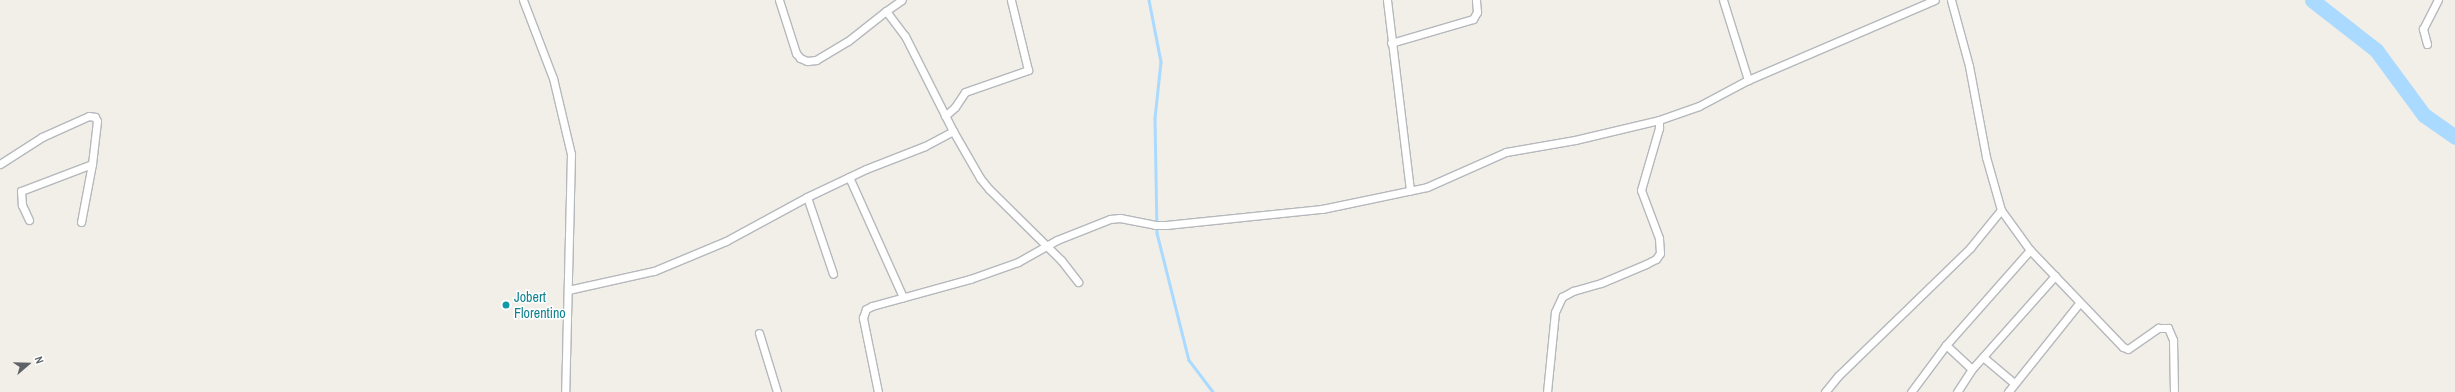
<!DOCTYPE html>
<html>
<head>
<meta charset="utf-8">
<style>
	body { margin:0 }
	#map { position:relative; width:2455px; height:392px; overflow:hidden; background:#f1efe8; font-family:"Archivo Narrow",sans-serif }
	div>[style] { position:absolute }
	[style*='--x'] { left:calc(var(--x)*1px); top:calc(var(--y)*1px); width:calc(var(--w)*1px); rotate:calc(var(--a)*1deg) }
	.stream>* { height:2.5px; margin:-1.25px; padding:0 1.25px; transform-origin:1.25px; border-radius:1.25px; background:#aadaff }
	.river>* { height:15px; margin:-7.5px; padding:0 7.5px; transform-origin:7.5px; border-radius:7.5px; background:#aadaff }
	.roads { filter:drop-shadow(1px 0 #b5b8bc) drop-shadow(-1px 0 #b5b8bc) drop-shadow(0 1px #b5b8bc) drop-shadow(0 -1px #b5b8bc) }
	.street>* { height:7px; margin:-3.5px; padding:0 3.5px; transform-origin:3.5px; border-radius:3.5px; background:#fff }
	.dots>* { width:11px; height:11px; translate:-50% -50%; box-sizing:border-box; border:2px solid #fff; border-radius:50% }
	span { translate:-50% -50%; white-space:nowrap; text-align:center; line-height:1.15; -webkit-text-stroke:3px #fff; paint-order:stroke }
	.culture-label { font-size:14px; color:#0d838f }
	.left { translate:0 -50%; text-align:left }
	.north { position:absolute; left:8px; top:344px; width:40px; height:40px; -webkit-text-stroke:3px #fff; paint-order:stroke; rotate:70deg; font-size:11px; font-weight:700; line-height:16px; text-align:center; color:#5f6368 }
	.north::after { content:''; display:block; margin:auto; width:14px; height:18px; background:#5f6368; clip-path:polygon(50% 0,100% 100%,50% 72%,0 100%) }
</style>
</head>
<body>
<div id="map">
	<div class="stream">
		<i style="--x:1149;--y:0;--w:63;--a:79"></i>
		<i style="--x:1161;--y:62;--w:56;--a:96.1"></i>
		<i style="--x:1155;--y:118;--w:115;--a:89"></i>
		<i style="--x:1157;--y:233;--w:131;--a:75.9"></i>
		<i style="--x:1189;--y:360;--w:40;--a:53"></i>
	</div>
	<div class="river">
		<i style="--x:2312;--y:0;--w:81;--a:38"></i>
		<i style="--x:2376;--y:50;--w:81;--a:53.6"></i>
		<i style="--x:2424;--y:115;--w:38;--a:35"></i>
	</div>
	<div class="roads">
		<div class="street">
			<i style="--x:523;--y:0;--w:84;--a:69"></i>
			<i style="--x:553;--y:78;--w:78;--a:76.7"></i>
			<i style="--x:571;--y:154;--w:238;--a:91.4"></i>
			<i style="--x:779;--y:0;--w:56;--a:72.2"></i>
			<i style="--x:796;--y:53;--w:6;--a:51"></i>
			<i style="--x:800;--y:58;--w:8;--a:23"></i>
			<i style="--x:807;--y:61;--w:9;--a:-6"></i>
			<i style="--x:816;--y:60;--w:37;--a:-31"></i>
			<i style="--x:848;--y:41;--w:48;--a:-38.3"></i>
			<i style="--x:886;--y:11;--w:31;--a:53"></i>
			<i style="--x:905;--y:36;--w:106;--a:63.2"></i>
			<i style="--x:1387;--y:0;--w:192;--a:83.1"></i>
			<i style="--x:1723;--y:0;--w:84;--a:72.6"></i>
			<i style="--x:1951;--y:0;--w:68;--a:74.7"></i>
			<i style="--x:1969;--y:66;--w:93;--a:79.4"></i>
			<i style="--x:1986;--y:157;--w:55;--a:74.2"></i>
			<i style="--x:2001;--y:210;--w:49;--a:54.1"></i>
			<i style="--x:2030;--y:250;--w:134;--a:46.2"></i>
			<i style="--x:2123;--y:347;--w:5;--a:22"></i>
			<i style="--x:2128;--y:349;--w:37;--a:-35"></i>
			<i style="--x:2158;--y:328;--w:10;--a:0"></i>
			<i style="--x:2168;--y:328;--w:13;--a:67"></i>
			<i style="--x:2173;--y:340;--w:52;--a:88.9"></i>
			<i style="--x:886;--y:11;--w:19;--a:-35"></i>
			<i style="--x:1391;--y:43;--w:85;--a:-16.3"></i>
			<i style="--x:1473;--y:19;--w:8;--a:-60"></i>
			<i style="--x:1477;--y:12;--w:12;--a:-95"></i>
			<i style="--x:2427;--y:44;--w:16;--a:-105"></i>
			<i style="--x:2423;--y:29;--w:33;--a:-63"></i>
			<i style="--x:945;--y:116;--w:13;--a:-42"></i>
			<i style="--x:955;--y:107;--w:18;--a:-56"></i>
			<i style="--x:965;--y:92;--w:67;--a:-19.2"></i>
			<i style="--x:1028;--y:70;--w:72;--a:-103.7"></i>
			<i style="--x:0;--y:164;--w:50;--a:-32.7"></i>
			<i style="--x:42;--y:137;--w:51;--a:-24.1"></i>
			<i style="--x:89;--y:116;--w:6;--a:9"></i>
			<i style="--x:95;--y:117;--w:4;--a:63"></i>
			<i style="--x:97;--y:121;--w:43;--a:96.6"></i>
			<i style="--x:92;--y:164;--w:59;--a:100.7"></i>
			<i style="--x:849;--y:177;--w:132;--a:65.8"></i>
			<i style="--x:807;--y:197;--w:81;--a:71.3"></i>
			<i style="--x:29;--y:220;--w:17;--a:-115"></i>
			<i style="--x:22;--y:205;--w:14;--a:-94"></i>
			<i style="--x:21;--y:191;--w:76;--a:-20.8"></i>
			<i style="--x:568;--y:290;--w:88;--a:-12.5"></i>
			<i style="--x:654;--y:271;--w:78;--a:-22.6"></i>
			<i style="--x:726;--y:241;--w:92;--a:-28.5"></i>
			<i style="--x:807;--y:197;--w:65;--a:-25.4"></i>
			<i style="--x:866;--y:169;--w:63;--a:-21.3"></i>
			<i style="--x:925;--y:146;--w:32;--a:-28"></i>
			<i style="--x:953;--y:131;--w:54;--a:60.1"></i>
			<i style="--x:980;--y:178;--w:14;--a:51"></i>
			<i style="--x:989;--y:189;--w:101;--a:44.6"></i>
			<i style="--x:1061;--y:260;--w:28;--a:52"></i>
			<i style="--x:759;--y:333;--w:62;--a:73"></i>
			<i style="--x:1946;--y:345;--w:35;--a:43"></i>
			<i style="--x:1983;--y:357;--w:40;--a:40"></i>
			<i style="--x:878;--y:392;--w:76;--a:-101.5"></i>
			<i style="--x:863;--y:318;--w:9;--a:-72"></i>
			<i style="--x:866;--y:309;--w:7;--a:-27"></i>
			<i style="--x:872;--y:306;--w:102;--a:-15.4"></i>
			<i style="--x:970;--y:279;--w:51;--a:-19.5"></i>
			<i style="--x:1018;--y:262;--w:45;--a:-29.4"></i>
			<i style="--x:1057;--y:240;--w:57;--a:-21.6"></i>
			<i style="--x:1110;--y:219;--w:10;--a:-6"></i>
			<i style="--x:1120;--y:218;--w:36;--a:11"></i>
			<i style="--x:1155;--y:225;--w:11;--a:0"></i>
			<i style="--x:1166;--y:225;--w:157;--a:-5.9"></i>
			<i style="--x:1322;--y:209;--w:107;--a:-11.8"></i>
			<i style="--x:1427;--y:187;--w:86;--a:-23.9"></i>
			<i style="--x:1506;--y:152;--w:70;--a:-9.9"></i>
			<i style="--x:1575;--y:140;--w:86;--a:-13.4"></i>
			<i style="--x:1659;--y:120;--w:42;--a:-19.3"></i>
			<i style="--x:1699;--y:106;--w:55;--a:-28"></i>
			<i style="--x:1748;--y:80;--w:203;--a:-23.2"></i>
			<i style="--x:1547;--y:392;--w:80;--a:-84.3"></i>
			<i style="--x:1555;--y:312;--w:17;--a:-65"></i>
			<i style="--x:1562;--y:297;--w:13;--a:-29"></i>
			<i style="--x:1573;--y:291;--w:29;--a:-16"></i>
			<i style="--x:1601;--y:283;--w:49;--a:-22.9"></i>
			<i style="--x:1646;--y:264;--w:11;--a:-27"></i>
			<i style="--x:1656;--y:259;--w:7;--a:-56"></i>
			<i style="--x:1660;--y:253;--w:15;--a:-94"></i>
			<i style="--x:1659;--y:238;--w:51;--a:-110.6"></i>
			<i style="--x:1641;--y:190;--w:65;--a:-73.8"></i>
			<i style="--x:1659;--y:128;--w:8;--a:-90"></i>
			<i style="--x:1825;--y:392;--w:21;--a:-51"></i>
			<i style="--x:1838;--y:376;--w:184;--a:-44.1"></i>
			<i style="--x:1970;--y:248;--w:49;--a:-50.8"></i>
			<i style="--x:1911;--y:392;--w:59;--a:-53.3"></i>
			<i style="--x:1946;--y:345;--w:127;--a:-48.5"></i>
			<i style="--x:1957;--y:392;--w:27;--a:-57"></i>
			<i style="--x:1972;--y:369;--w:125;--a:-48.3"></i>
			<i style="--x:2008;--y:392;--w:115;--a:-51.3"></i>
		</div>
	</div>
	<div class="dots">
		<i style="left:506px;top:305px;background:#0f9aa8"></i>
	</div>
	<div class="culture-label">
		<span class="left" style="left:514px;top:305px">Jobert<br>Florentino</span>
	</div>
	<div class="north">N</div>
</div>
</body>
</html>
